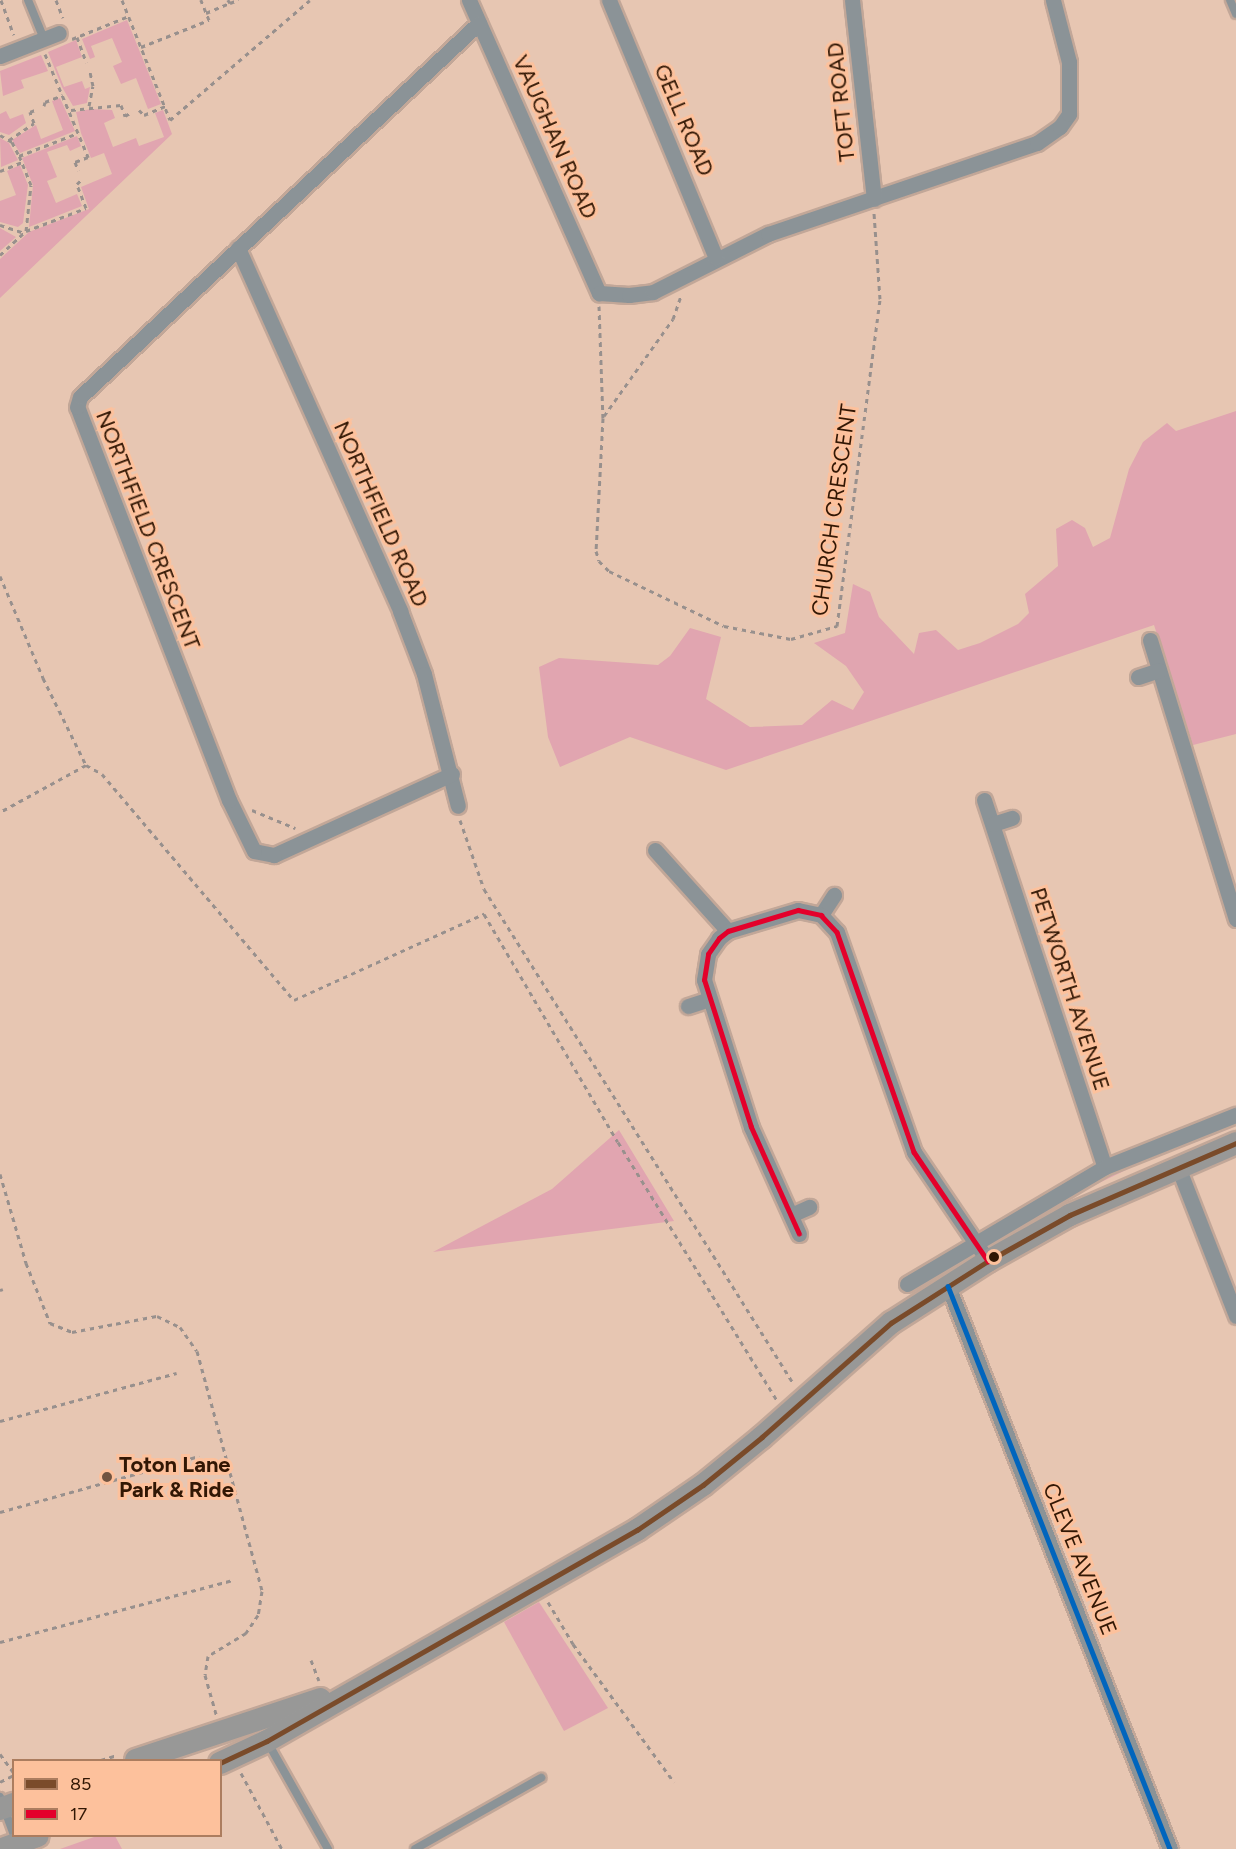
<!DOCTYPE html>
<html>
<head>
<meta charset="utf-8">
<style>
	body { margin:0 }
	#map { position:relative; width:1236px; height:1849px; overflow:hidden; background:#e7c6b2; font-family:Figtree,sans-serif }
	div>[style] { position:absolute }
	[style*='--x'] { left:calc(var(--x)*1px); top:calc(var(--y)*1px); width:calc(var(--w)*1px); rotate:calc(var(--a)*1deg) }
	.green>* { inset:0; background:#e1a5b0 }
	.path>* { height:3px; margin-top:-1.5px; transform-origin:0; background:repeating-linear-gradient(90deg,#98908d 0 4.5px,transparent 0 9px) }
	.roads { filter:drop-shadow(2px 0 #c2a798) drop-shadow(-2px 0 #c2a798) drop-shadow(0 2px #c2a798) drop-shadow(0 -2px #c2a798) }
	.service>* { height:8px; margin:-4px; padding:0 4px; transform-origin:4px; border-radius:4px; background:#8b9397 }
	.minor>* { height:15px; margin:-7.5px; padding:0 7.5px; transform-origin:7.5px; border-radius:7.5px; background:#8b9397 }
	.secondary>* { height:22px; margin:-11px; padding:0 11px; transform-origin:11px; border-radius:11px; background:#989897 }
	.bus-1>* { height:4.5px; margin:-2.25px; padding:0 2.25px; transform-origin:2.25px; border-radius:2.25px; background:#7a4b2a }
	.bus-2>* { height:4.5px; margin:-2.25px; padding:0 2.25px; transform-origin:2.25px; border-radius:2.25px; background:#e4002b }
	.bus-3>* { height:4.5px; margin:-2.25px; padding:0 2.25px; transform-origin:2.25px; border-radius:2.25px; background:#0065bd }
	.dots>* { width:16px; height:16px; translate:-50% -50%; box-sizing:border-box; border:3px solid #fdc19c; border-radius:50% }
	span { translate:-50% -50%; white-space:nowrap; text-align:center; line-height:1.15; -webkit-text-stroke:6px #fdc19c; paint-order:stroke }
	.street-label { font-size:22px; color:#321704 }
	.poi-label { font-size:22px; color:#321704; font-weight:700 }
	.left { translate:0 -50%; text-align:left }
	.legend { position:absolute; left:12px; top:1759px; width:210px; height:78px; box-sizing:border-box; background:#fdc19c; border:2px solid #ac7d5f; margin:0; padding:8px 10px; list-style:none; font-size:18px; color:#321704 }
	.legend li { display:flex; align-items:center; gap:12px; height:30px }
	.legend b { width:30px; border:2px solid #ac7d5f }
</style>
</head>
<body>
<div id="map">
	<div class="green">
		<i style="clip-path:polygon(127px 20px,161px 104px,148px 109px,136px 78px,121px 84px,113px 66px,122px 62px,112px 38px,91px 46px,95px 57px,90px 59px,82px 39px)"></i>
		<i style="clip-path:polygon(76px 40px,82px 57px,56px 67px,64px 87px,82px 81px,85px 89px,90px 87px,87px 103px,73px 106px,62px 87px,48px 52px)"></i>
		<i style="clip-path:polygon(41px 55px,48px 71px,21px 80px,24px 88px,3px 96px,0 71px)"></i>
		<i style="clip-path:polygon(60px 98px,75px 131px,20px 153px,12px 140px,36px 125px,41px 139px,63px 130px,52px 101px)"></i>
		<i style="clip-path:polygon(91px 109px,112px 110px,115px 118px,104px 123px,113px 147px,136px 138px,139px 146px,164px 137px,155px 113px,163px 110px,172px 134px,0 298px,0 259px,29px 232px,89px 209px,81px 187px,112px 174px,104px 153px,91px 158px,81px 133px,76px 112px)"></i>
		<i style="clip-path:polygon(6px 111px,10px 119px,23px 114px,26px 123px,9px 135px,0 132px,0 114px)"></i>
		<i style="clip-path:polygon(77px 136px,81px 146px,70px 151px,67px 145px,47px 152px,57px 177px,47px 181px,56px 203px,77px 194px,82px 206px,29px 227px,33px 185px,22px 158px)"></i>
		<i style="clip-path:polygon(0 138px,9px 143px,18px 160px,1px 167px)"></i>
		<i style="clip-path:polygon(20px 165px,28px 185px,23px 223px,18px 227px,0 222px,0 201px,16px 195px,7px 171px)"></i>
		<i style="clip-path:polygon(0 228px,16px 237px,0 251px)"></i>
		<i style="clip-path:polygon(1236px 411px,1236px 734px,1193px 745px,1154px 625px,726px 770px,630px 737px,560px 767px,548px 737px,539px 667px,559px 658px,658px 665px,670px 656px,690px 628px,721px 637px,706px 699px,750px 727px,802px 725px,832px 700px,853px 710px,864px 692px,846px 666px,814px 643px,845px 633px,853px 584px,870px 592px,879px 617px,914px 654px,919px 633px,936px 630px,958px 650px,980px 643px,1018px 624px,1029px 613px,1025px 594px,1058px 566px,1056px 529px,1072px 520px,1085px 528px,1093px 547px,1110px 538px,1129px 469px,1143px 442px,1167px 423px,1176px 431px)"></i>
		<i style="clip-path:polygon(1236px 1120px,1236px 1126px,1132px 1167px,1130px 1163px)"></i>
		<i style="clip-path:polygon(619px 1130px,674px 1221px,433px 1252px,552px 1189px)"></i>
		<i style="clip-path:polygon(1126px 1166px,1128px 1169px,1033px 1215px,1085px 1184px)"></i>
		<i style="clip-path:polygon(539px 1602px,608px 1708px,564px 1731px,504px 1622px)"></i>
		<i style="clip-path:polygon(97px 1836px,115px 1836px,122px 1849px,60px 1849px)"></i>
	</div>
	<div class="path">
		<i style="--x:1;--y:0;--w:37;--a:70"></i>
		<i style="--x:56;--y:0;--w:19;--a:69"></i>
		<i style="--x:122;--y:0;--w:129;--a:68.2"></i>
		<i style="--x:170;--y:120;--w:184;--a:-40.6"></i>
		<i style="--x:230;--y:3;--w:9;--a:-21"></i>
		<i style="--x:206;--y:13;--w:26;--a:-23"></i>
		<i style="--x:230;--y:3;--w:4;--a:-124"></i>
		<i style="--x:77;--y:37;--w:27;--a:70"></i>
		<i style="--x:72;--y:39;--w:61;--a:-22"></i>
		<i style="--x:141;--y:47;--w:73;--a:-21.7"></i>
		<i style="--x:209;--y:20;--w:22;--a:-112"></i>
		<i style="--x:45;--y:54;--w:112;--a:67.3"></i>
		<i style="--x:88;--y:157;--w:14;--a:159"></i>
		<i style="--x:75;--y:162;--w:9;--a:69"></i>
		<i style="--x:44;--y:106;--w:4;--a:-76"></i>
		<i style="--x:45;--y:102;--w:19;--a:-21"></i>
		<i style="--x:89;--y:106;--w:20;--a:-79"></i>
		<i style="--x:93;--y:86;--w:14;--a:-102"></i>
		<i style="--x:71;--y:110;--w:50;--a:-5.7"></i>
		<i style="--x:121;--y:105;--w:12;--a:70"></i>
		<i style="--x:125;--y:116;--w:6;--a:-31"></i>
		<i style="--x:139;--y:110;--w:7;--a:45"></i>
		<i style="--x:144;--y:115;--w:23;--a:-23"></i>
		<i style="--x:0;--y:135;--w:14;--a:30"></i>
		<i style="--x:12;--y:142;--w:16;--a:63"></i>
		<i style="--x:9;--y:140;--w:30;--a:-34"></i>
		<i style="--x:34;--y:123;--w:12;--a:-110"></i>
		<i style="--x:30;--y:112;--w:5;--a:-22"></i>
		<i style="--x:0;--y:171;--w:24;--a:-22"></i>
		<i style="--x:0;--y:225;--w:25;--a:18"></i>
		<i style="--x:26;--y:231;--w:64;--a:-21"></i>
		<i style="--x:86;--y:208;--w:26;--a:-111"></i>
		<i style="--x:77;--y:184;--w:7;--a:-45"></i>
		<i style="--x:0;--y:255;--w:35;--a:-43"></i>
		<i style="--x:26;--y:231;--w:46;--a:-83.8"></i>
		<i style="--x:31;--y:185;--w:31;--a:-112"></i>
		<i style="--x:19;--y:156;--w:63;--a:-21.3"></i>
		<i style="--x:599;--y:306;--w:112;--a:88"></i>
		<i style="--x:603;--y:418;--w:133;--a:93"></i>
		<i style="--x:596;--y:551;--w:10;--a:73"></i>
		<i style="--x:599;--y:561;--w:14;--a:45"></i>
		<i style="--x:609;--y:571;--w:127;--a:25.6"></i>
		<i style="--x:724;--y:626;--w:68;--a:11"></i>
		<i style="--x:791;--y:639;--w:48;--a:-15.8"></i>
		<i style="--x:837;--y:626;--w:330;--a:-82.5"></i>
		<i style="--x:880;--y:299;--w:86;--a:-94"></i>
		<i style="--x:604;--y:416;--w:119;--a:-54.6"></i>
		<i style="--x:673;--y:319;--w:24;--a:-71"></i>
		<i style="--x:0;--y:576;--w:111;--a:67.1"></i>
		<i style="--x:43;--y:678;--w:97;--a:63.7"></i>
		<i style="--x:86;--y:765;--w:98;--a:151.3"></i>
		<i style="--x:86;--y:765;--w:18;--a:29"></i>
		<i style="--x:102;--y:774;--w:297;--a:49.7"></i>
		<i style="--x:294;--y:1000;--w:209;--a:-24.4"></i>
		<i style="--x:484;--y:914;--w:264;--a:59.6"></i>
		<i style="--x:618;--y:1142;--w:303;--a:58.4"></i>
		<i style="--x:252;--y:810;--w:47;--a:22.7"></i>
		<i style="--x:460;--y:820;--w:73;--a:70.8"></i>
		<i style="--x:484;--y:889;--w:583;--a:57.97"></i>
		<i style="--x:0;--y:1174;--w:93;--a:73.7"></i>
		<i style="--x:26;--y:1263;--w:65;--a:68.2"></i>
		<i style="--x:50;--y:1323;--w:24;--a:22"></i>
		<i style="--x:72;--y:1332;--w:86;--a:-10.7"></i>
		<i style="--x:157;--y:1316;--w:25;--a:26"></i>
		<i style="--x:180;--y:1327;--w:29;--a:55"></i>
		<i style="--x:197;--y:1351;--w:249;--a:74.8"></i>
		<i style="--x:262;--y:1591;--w:24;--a:99"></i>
		<i style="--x:258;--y:1615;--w:22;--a:124"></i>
		<i style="--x:246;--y:1633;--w:44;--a:148.8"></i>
		<i style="--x:208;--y:1656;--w:19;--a:99"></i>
		<i style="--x:205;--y:1675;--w:41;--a:74.2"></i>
		<i style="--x:0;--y:1290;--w:3;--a:-18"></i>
		<i style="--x:0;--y:1421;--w:183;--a:-15.2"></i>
		<i style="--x:0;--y:1512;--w:207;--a:-15.7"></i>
		<i style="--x:548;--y:1602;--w:49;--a:59.2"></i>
		<i style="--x:573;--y:1644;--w:171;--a:53.8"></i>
		<i style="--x:0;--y:1642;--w:241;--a:-14.9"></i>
		<i style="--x:311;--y:1660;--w:22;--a:69"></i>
		<i style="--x:0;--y:1754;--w:24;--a:54"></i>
		<i style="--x:101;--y:1760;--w:17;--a:-17"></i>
		<i style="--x:241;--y:1773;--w:86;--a:61.7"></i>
		<i style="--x:0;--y:1782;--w:16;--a:-27"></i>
	</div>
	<div class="roads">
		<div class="service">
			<i style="--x:28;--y:0;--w:42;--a:67.7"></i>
			<i style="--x:1230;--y:0;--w:15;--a:67"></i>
			<i style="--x:268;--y:1743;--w:122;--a:60.5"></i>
			<i style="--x:0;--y:1797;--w:40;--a:69.8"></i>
			<i style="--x:415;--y:1849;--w:145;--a:-29.4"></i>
		</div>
		<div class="minor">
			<i style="--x:469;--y:0;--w:321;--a:66.1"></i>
			<i style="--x:599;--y:293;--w:30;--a:4"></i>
			<i style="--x:629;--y:295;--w:24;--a:-7"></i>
			<i style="--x:653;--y:292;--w:129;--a:-26.8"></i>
			<i style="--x:768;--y:234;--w:284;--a:-18.7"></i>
			<i style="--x:1037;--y:143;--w:28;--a:-35"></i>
			<i style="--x:1060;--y:127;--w:16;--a:-55"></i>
			<i style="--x:1069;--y:114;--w:52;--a:-90"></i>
			<i style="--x:1069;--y:62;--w:64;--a:-104.5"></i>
			<i style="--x:609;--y:0;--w:279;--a:67.5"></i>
			<i style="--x:852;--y:0;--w:200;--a:83.7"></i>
			<i style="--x:0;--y:56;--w:63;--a:-21.3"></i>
			<i style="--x:238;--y:248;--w:398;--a:65.9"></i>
			<i style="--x:400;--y:611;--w:67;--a:69.1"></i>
			<i style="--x:424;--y:674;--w:136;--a:75.6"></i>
			<i style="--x:1150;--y:640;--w:292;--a:72.9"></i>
			<i style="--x:1138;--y:677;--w:22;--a:-18"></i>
			<i style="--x:452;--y:774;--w:196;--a:155.5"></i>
			<i style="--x:274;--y:855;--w:20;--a:-169"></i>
			<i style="--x:254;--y:851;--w:57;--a:-116.1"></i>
			<i style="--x:229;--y:800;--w:421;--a:-111.1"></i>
			<i style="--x:77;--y:407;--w:10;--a:-73"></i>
			<i style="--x:80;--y:397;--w:547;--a:-43.15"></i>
			<i style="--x:984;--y:800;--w:386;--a:71.8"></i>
			<i style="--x:993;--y:824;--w:20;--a:-18"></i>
			<i style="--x:655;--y:850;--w:109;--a:48"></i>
			<i style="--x:821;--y:915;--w:24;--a:-57"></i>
			<i style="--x:688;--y:1006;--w:22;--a:-18"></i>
			<i style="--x:1178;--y:1167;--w:160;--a:68.7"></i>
			<i style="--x:791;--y:1215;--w:20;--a:-24"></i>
			<i style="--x:799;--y:1234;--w:117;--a:-114.2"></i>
			<i style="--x:751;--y:1127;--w:154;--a:-107.7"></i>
			<i style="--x:704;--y:980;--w:26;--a:-81"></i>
			<i style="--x:708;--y:954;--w:19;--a:-55"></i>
			<i style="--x:719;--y:938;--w:11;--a:-38"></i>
			<i style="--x:728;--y:931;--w:73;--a:-16.7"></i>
			<i style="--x:798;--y:910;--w:24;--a:12"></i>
			<i style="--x:821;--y:915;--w:23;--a:47"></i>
			<i style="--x:837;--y:932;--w:233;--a:70.7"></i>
			<i style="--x:914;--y:1152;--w:132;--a:55.8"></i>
			<i style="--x:907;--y:1284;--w:230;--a:-30.6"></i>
			<i style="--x:1105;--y:1167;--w:141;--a:-21.7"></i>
			<i style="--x:948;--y:1286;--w:605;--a:68.48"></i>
		</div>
		<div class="secondary">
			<i style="--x:136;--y:1760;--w:194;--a:-18.3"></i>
			<i style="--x:220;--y:1763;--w:52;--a:-25.1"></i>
			<i style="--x:267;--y:1741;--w:426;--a:-29.7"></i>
			<i style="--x:637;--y:1530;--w:80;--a:-34.3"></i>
			<i style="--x:703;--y:1485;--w:76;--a:-39.1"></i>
			<i style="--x:762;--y:1437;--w:172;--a:-41.5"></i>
			<i style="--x:891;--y:1323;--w:115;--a:-32.6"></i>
			<i style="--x:988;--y:1261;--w:94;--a:-29.3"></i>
			<i style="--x:1070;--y:1215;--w:181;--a:-23.4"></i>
			<i style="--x:0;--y:1809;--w:15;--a:-20"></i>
			<i style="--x:2;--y:1849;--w:38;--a:-20"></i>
		</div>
	</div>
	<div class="bus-1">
		<i style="--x:220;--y:1763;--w:52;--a:-25.1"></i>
		<i style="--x:267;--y:1741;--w:426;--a:-29.7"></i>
		<i style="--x:637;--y:1530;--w:80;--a:-34.3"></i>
		<i style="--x:703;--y:1485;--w:76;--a:-39.1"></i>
		<i style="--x:762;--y:1437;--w:172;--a:-41.5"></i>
		<i style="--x:891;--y:1323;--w:115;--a:-32.6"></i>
		<i style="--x:988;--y:1261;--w:94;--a:-29.3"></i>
		<i style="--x:1070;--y:1215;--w:181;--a:-23.4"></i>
	</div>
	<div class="bus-2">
		<i style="--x:799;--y:1234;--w:117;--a:-114.2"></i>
		<i style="--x:751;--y:1127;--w:154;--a:-107.7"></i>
		<i style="--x:704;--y:980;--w:26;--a:-81"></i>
		<i style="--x:708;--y:954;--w:19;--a:-55"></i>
		<i style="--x:719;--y:938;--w:11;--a:-38"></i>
		<i style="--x:728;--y:931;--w:73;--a:-16.7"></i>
		<i style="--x:798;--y:910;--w:24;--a:12"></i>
		<i style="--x:821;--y:915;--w:23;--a:47"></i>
		<i style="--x:837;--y:932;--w:233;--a:70.7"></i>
		<i style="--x:914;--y:1152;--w:132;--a:55.8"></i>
	</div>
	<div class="bus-3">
		<i style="--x:948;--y:1286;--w:605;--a:68.48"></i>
	</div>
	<div class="dots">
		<i style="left:994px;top:1257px;background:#321704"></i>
		<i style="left:107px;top:1477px;background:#715441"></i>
	</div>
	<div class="street-label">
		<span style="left:841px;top:102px;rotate:-96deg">TOFT ROAD</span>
		<span style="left:684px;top:120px;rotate:67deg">GELL ROAD</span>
		<span style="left:555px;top:137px;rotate:66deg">VAUGHAN ROAD</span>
		<span style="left:834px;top:510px;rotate:-82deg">CHURCH CRESCENT</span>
		<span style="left:381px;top:514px;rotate:66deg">NORTHFIELD ROAD</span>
		<span style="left:148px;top:530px;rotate:69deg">NORTHFIELD CRESCENT</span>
		<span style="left:1070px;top:989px;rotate:72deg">PETWORTH AVENUE</span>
		<span style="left:1080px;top:1559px;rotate:68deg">CLEVE AVENUE</span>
	</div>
	<div class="poi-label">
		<span class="left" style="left:119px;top:1477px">Toton Lane<br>Park &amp; Ride</span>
	</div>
	<ul class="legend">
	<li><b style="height:8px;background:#7a4b2a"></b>85</li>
	<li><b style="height:8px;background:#e4002b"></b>17</li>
	</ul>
</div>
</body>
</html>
